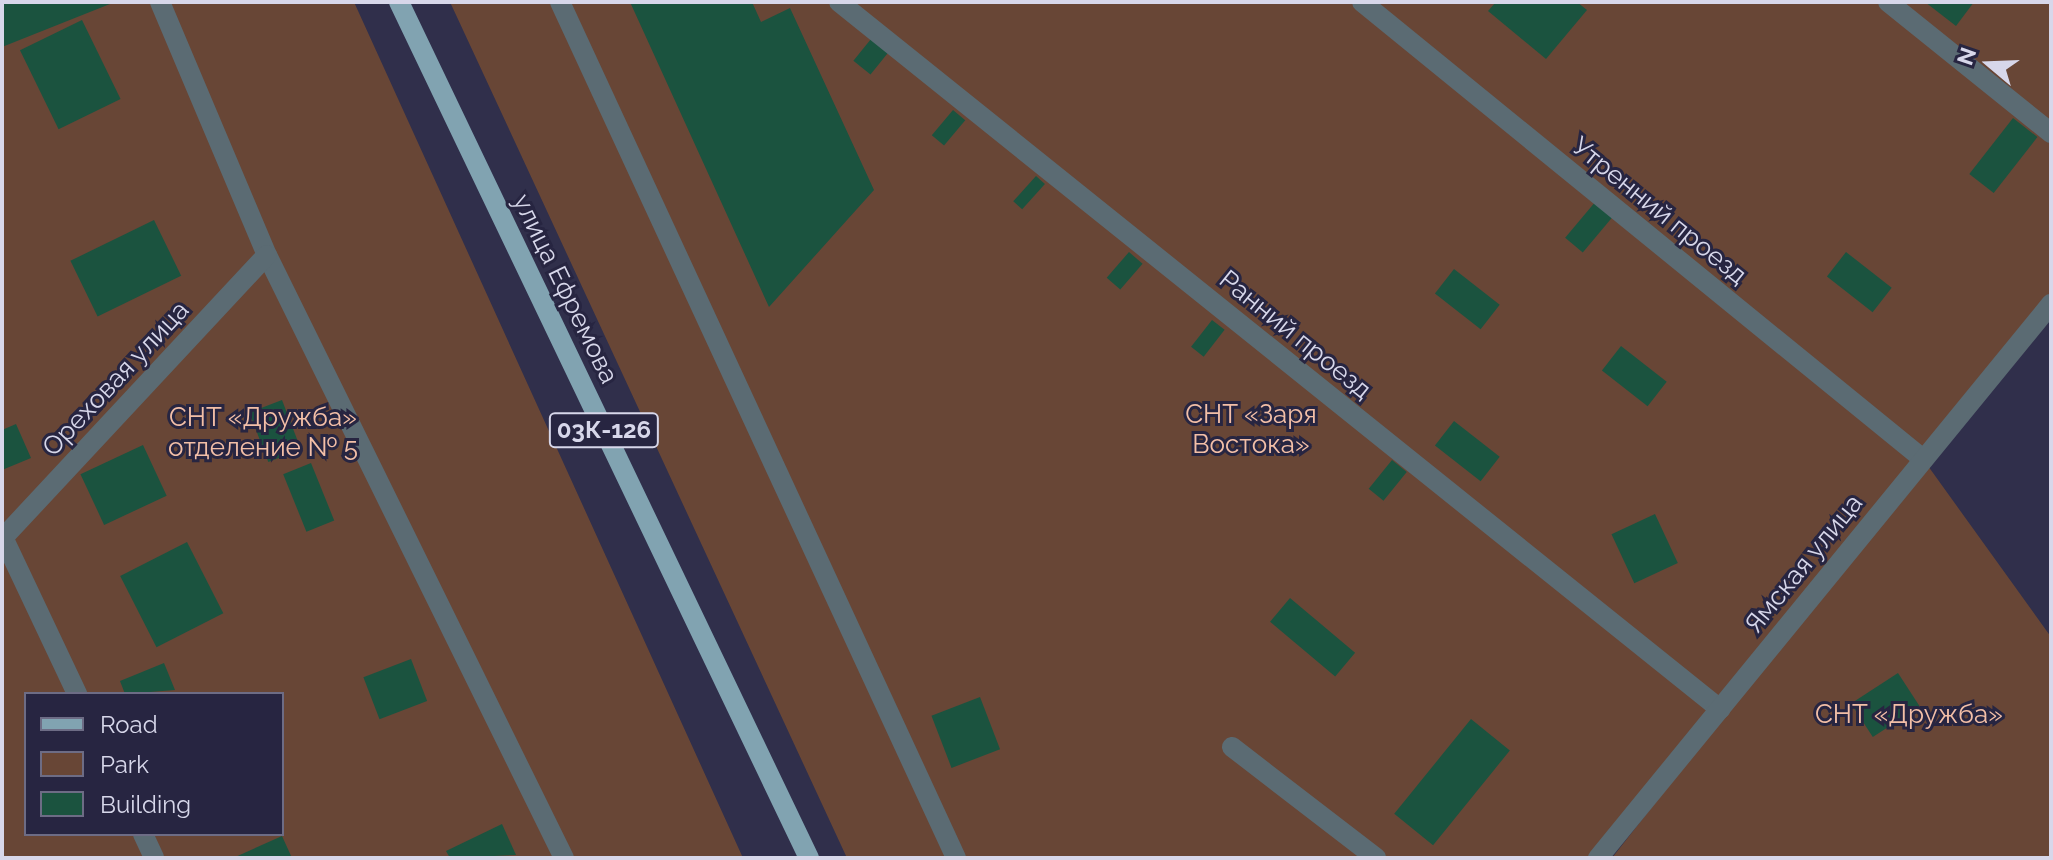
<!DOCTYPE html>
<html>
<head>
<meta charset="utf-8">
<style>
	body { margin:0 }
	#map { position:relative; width:2053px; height:860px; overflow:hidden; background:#302f4b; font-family:Raleway,sans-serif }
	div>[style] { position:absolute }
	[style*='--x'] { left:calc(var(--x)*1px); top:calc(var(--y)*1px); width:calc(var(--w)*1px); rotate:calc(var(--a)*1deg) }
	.green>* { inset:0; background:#684636 }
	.building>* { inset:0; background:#1b533f; transform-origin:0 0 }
	.service>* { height:20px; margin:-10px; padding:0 10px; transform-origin:10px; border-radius:10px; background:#5b6b73 }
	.minor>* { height:20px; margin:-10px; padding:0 10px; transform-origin:10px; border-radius:10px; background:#5b6b73 }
	.tertiary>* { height:20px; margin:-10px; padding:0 10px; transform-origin:10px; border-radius:10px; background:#5b6b73 }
	.primary>* { height:20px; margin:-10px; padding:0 10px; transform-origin:10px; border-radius:10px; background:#81a3b1 }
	span { translate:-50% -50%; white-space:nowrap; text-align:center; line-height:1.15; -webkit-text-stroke:6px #272541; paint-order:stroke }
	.shield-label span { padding:2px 6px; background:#272541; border:2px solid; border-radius:6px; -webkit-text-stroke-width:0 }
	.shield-label { font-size:24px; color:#d7d7ea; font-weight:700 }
	.street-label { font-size:26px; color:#d7d7ea }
	.park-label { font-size:26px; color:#f3bfa7 }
	.frame { position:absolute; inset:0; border:4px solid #d7d7ea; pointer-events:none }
	.legend { position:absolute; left:24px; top:692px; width:260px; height:144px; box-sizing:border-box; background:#272541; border:2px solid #6d6c85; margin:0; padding:10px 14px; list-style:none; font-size:24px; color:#d7d7ea }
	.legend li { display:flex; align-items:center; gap:16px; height:40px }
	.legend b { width:40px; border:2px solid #6d6c85 }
	.north { position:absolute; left:1949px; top:24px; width:80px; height:80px; -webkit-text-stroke:6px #272541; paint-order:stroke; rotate:289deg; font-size:22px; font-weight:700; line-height:32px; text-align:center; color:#d7d7ea }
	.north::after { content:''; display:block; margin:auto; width:28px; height:36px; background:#d7d7ea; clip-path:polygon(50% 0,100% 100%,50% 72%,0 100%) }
</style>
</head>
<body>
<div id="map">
	<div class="green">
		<i style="clip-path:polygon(evenodd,2px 2px,354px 2px,743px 858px,2px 858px,2px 2px,26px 694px,282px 694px,282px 834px,26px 834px,26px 694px)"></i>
		<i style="clip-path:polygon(450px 2px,2051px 2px,2051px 304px,1923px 459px,2051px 637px,2051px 858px,1612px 858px,1902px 487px,1598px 858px,847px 858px)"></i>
	</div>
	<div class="building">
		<i style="clip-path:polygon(115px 2px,2px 47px,2px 3px)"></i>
		<i style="clip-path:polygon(630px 2px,752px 2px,761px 22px,790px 8px,874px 190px,769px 307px)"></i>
		<i style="clip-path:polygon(1496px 2px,1577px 2px,1587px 10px,1546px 59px,1488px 11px)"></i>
		<i style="clip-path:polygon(1925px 2px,1974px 2px,1956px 26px)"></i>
		<i style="left:82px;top:20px;width:88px;height:69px;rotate:64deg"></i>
		<i style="left:871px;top:39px;width:22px;height:28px;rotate:39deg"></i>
		<i style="left:953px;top:110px;width:16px;height:33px;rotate:40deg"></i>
		<i style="left:2013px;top:118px;width:31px;height:71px;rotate:38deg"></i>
		<i style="left:1036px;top:176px;width:12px;height:34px;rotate:42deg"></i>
		<i style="left:1596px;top:201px;width:23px;height:48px;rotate:40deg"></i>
		<i style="left:154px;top:220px;width:62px;height:93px;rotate:64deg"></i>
		<i style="left:1129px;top:252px;width:18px;height:34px;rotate:41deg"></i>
		<i style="left:1846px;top:252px;width:58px;height:31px;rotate:38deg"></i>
		<i style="left:1454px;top:269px;width:58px;height:31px;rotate:38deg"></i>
		<i style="left:1212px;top:320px;width:16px;height:34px;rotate:38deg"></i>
		<i style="left:1621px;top:346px;width:58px;height:31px;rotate:38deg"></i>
		<i style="left:282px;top:400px;width:53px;height:35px;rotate:69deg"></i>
		<i style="left:1454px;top:421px;width:58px;height:31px;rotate:38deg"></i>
		<i style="clip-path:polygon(16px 424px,31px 458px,2px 470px,2px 430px)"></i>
		<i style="left:143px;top:445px;width:56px;height:69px;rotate:65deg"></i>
		<i style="left:1392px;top:460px;width:19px;height:37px;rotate:39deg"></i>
		<i style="left:311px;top:463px;width:62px;height:30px;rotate:68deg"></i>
		<i style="left:1655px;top:514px;width:54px;height:48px;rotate:65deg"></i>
		<i style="left:187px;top:542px;width:80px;height:75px;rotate:63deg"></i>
		<i style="left:1290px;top:598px;width:85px;height:31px;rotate:40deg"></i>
		<i style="left:411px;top:659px;width:45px;height:51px;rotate:69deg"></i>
		<i style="clip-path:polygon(164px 663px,175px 690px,125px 694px,120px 681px)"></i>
		<i style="left:1898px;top:673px;width:40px;height:56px;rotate:57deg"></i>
		<i style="left:980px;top:697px;width:56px;height:52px;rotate:69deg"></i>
		<i style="left:1471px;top:719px;width:50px;height:122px;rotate:39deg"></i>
		<i style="clip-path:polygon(502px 824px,516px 855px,450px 858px,446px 851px)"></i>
		<i style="clip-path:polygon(282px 836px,292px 858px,233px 858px)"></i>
	</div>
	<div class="service">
		<i style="--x:560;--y:2;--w:943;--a:65.17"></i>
		<i style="--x:839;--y:2;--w:1130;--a:38.75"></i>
		<i style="--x:1362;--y:2;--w:724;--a:39.17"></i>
		<i style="--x:1888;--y:2;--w:209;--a:38.8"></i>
		<i style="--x:1232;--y:747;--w:182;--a:37.6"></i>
	</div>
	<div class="minor">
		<i style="--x:160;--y:2;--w:275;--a:67.1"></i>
		<i style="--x:267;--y:255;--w:672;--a:63.78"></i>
		<i style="--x:2;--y:535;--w:176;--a:64.7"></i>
		<i style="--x:2;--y:539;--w:388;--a:-47"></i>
		<i style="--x:143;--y:834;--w:26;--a:65"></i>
	</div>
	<div class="tertiary">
		<i style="--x:1598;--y:858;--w:716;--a:-50.73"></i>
	</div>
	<div class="primary">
		<i style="--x:399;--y:2;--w:949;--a:64.41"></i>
	</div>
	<div class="shield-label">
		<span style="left:604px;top:430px">03К-126</span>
	</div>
	<div class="street-label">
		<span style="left:1659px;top:211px;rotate:39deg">Утренний проезд</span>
		<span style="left:565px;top:289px;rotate:64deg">улица Ефремова</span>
		<span style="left:1295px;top:335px;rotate:39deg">Ранний проезд</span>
		<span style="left:116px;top:379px;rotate:-47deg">Ореховая улица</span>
		<span style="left:1804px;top:564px;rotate:-51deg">Ямская улица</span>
	</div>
	<div class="park-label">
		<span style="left:1251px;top:430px">СНТ «Заря<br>Востока»</span>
		<span style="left:263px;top:433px">СНТ «Дружба»<br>отделение № 5</span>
		<span style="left:1909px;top:715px">СНТ «Дружба»</span>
	</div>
	<div class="frame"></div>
	<ul class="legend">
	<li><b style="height:10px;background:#81a3b1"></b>Road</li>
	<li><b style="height:22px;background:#684636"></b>Park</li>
	<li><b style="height:22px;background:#1b533f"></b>Building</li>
	</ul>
	<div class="north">N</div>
</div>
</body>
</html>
